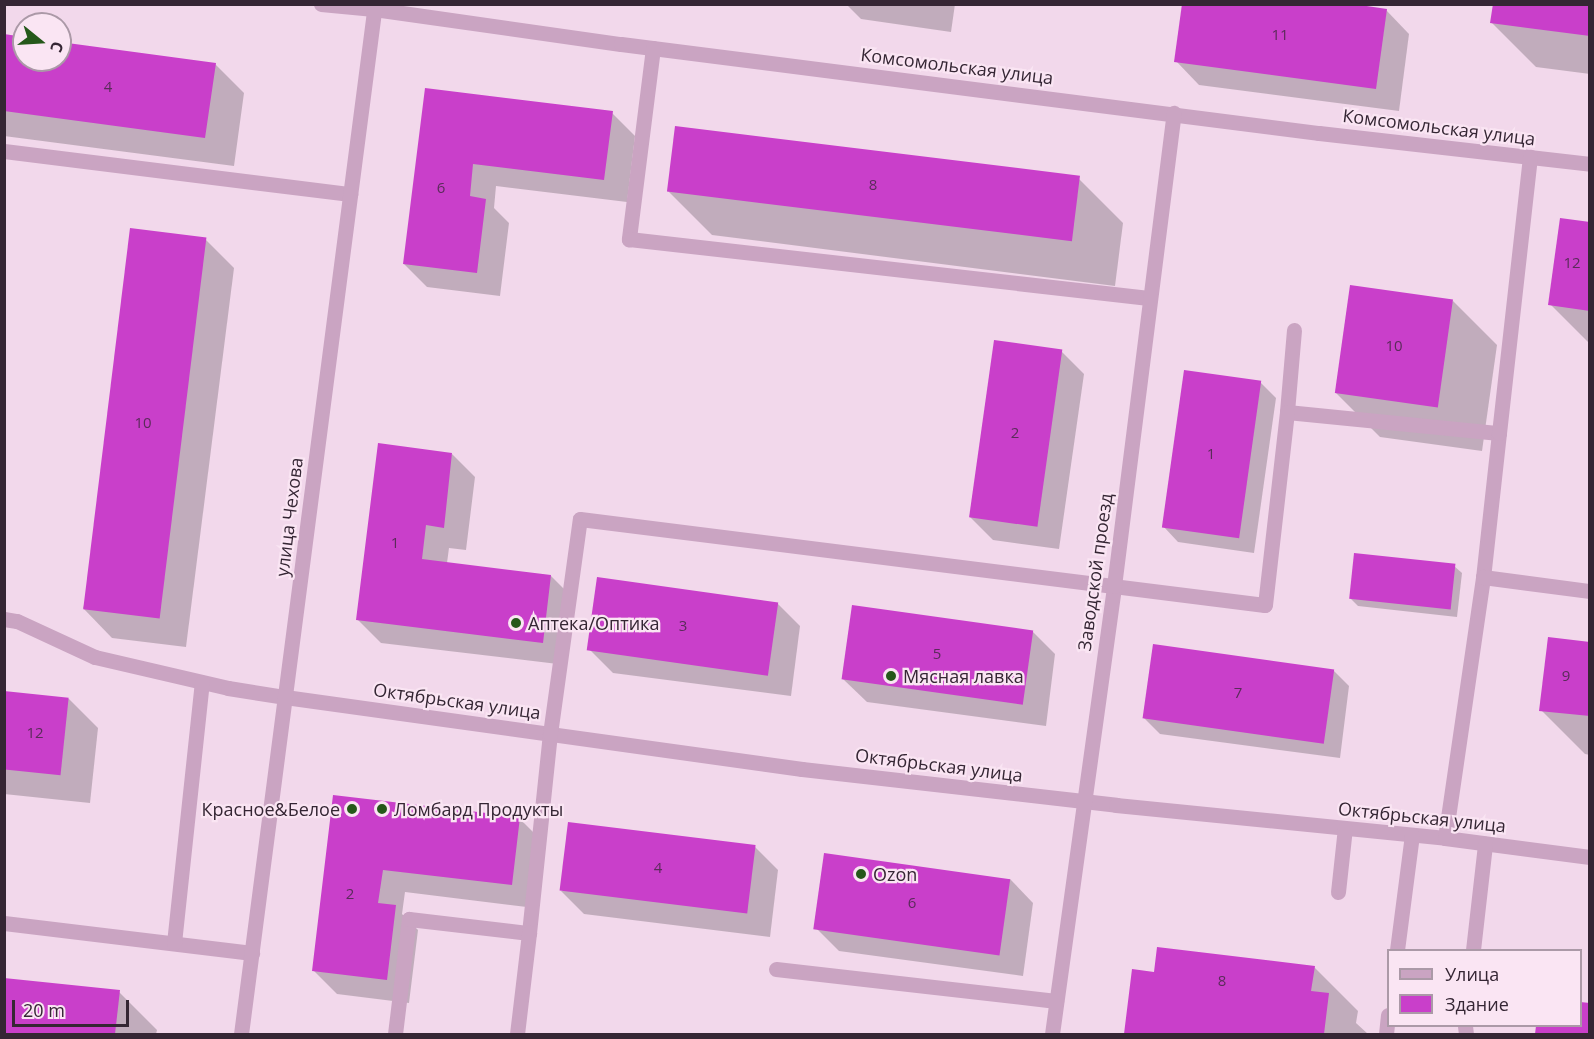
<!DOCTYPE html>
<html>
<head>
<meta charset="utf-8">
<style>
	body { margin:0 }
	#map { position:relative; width:1594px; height:1039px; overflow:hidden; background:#f2d8eb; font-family:"Open Sans",sans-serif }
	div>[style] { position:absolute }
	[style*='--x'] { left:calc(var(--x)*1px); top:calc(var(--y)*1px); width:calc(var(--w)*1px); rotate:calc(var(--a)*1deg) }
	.shadow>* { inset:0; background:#0003 }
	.building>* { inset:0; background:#c93fca; transform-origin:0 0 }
	.minor>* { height:15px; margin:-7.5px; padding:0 7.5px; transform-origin:7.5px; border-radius:7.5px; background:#caa4c2 }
	.dots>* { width:16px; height:16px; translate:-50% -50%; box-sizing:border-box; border:3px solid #fae5f3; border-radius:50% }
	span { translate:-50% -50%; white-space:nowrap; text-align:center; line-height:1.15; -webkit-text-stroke:4.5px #fae5f3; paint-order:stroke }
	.number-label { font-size:15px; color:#5a2c5a }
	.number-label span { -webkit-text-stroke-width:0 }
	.street-label { font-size:18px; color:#352634 }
	.poi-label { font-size:18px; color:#352634 }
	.left { translate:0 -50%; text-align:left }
	.right { translate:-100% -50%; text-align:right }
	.frame { position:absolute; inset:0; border:6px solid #352634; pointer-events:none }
	.legend { position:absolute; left:1387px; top:949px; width:195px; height:78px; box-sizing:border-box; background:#fae5f3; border:2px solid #ab99a7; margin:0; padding:8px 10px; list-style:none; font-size:18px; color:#352634 }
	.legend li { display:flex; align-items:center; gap:12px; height:30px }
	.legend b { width:30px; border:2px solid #ab99a7 }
	.north { position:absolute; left:12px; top:12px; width:60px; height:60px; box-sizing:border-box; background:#fae5f3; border:2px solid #ab99a7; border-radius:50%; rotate:108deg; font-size:16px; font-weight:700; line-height:24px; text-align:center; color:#352634 }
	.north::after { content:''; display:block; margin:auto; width:21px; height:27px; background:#25581a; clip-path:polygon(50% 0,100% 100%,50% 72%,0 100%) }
	.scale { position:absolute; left:12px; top:1000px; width:117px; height:27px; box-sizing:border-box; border:3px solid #352634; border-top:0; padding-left:8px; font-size:18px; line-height:21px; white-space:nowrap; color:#352634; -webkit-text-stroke:4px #fae5f3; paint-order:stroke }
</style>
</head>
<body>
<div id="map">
	<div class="shadow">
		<i style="clip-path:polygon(846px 4px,955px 4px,951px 32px,861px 19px)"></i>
		<i style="clip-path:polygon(1590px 4px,1590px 74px,1536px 67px,1492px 23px)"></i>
		<i style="clip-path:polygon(1386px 10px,1409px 34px,1399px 111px,1199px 85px,1176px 61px)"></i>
		<i style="clip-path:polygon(4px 36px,24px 39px,24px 60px,60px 60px,60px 43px,215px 64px,244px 93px,234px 166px,4px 136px)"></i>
		<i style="clip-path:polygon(426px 90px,612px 113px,635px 136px,627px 202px,496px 186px,494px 208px,509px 223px,500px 296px,427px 287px,404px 264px)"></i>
		<i style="clip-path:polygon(1079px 179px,1123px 223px,1115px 286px,712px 235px,668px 191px)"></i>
		<i style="clip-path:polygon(1590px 223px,1590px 344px,1550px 304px)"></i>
		<i style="clip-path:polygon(205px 239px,234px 268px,186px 647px,112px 638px,83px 608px)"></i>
		<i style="clip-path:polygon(1453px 301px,1497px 345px,1482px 451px,1380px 437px,1336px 393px)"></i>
		<i style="clip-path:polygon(1061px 351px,1084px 374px,1059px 549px,993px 540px,970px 517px)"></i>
		<i style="clip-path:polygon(1260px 382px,1276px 398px,1254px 553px,1178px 542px,1163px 526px)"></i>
		<i style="clip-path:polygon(452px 454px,475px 477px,466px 550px,449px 548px,447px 563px,551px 576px,574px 599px,566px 665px,381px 643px,358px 620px)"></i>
		<i style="clip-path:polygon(1454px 566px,1462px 573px,1457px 617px,1358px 606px,1350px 598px)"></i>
		<i style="clip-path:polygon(777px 603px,800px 626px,791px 696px,613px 673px,589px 649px)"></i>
		<i style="clip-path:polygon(1032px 631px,1055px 654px,1046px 726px,867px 702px,843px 679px)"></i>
		<i style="clip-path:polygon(1590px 643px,1590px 755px,1585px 754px,1541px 710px)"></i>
		<i style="clip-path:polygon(1333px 670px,1349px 686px,1340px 758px,1160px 734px,1144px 718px)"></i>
		<i style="clip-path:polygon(4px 692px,69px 699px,98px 728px,90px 803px,4px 794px)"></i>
		<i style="clip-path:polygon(334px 796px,519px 818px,542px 841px,535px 908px,405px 892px,402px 914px,418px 930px,409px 1003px,337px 994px,314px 971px)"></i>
		<i style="clip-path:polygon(755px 847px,778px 870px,770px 937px,584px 914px,561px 891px)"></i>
		<i style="clip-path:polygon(1010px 879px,1033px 903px,1023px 976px,839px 951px,816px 928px)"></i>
		<i style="clip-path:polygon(1314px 967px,1358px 1011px,1356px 1023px,1368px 1034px,1126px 1034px,1155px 974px)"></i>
		<i style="clip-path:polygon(4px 979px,119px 992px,157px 1030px,156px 1034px,4px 1034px)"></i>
		<i style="clip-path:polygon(1590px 1004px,1590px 1034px,1536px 1034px,1537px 1026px,1580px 1026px)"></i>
	</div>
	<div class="building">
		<i style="clip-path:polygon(1182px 4px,1353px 4px,1387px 9px,1376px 89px,1174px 62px)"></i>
		<i style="clip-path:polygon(1493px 4px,1590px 4px,1590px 36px,1490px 23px)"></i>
		<i style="clip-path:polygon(4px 34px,24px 37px,24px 60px,60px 60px,60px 42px,216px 63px,205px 138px,4px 111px)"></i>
		<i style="clip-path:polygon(425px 88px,613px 111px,604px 180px,473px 164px,470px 196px,486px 199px,477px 273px,403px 264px)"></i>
		<i style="left:675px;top:126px;width:408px;height:66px;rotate:7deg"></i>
		<i style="clip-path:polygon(1560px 218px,1590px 222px,1590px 311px,1548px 305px)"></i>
		<i style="left:130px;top:228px;width:77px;height:384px;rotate:7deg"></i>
		<i style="left:1350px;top:285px;width:104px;height:109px;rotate:8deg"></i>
		<i style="left:994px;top:340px;width:69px;height:179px;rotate:8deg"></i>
		<i style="left:1184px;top:370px;width:78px;height:159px;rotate:8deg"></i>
		<i style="clip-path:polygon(378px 443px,452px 453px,444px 528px,426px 525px,422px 559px,551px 575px,543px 643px,356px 620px)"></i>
		<i style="left:1354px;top:553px;width:102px;height:46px;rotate:6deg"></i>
		<i style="left:597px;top:577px;width:183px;height:74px;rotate:8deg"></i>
		<i style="left:852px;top:605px;width:183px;height:75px;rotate:8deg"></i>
		<i style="clip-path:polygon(1548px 637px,1590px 642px,1590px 716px,1539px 711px)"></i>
		<i style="left:1153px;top:644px;width:183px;height:75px;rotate:8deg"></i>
		<i style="left:4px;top:691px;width:65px;height:78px;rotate:6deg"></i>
		<i style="clip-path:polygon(333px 795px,520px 817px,512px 885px,383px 870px,378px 903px,396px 905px,387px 980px,312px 971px)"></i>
		<i style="left:568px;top:822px;width:189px;height:69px;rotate:7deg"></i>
		<i style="left:824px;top:853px;width:188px;height:77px;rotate:8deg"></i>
		<i style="clip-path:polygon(1157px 947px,1315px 966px,1311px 991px,1329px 993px,1324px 1034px,1124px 1034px,1132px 969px,1154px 972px)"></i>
		<i style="clip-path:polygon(4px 978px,120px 990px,115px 1034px,4px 1034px)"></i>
		<i style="clip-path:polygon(1580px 1002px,1590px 1003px,1590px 1034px,1535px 1034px,1536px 1026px,1580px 1026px)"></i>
	</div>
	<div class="minor">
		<i style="--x:321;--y:4;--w:53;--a:5.4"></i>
		<i style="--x:374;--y:9;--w:249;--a:8.1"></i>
		<i style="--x:621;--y:44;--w:704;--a:7.27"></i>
		<i style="--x:1319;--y:133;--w:273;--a:6.5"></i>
		<i style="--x:653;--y:48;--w:193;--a:97.2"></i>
		<i style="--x:629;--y:239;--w:523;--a:6.47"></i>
		<i style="--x:4;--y:151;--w:349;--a:7.1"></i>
		<i style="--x:1294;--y:330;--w:82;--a:94.9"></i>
		<i style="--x:1287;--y:412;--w:213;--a:5.7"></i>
		<i style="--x:1499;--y:433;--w:145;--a:96.3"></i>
		<i style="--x:1499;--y:433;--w:278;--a:-83.6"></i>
		<i style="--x:4;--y:619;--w:13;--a:9"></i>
		<i style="--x:17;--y:621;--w:86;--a:24.8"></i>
		<i style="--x:95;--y:657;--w:137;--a:13.1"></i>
		<i style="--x:228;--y:688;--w:58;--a:9"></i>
		<i style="--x:285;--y:697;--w:522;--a:7.93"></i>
		<i style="--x:802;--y:769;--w:316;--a:6.5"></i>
		<i style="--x:1116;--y:805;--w:331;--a:5.7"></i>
		<i style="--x:1445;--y:838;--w:146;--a:7.5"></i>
		<i style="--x:1445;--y:838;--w:264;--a:-81.7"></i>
		<i style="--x:1483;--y:577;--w:108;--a:7.5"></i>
		<i style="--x:1338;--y:892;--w:64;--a:-83.8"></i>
		<i style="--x:4;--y:923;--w:250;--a:6.9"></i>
		<i style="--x:174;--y:943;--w:262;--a:-83.9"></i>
		<i style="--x:1397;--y:950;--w:116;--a:-82.6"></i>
		<i style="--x:1473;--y:950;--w:107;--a:-83.5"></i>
		<i style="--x:776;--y:969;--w:282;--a:6.5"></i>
		<i style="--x:1465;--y:1026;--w:8;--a:83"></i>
		<i style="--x:241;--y:1034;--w:1039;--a:-82.59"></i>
		<i style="--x:395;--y:1034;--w:116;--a:-83.1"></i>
		<i style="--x:409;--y:919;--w:121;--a:6.7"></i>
		<i style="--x:529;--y:933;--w:200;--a:-84"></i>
		<i style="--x:550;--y:734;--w:217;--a:-82.1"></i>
		<i style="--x:580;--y:519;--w:690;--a:7.16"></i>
		<i style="--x:1265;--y:605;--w:194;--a:-83.5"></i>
		<i style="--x:517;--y:1034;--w:102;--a:-83.2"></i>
		<i style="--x:1052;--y:1034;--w:452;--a:-82.1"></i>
		<i style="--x:1114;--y:586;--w:477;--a:-82.8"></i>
		<i style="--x:1386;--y:1034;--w:19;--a:-84"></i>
	</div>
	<div class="dots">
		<i style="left:516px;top:623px;background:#25581a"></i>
		<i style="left:891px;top:676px;background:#25581a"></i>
		<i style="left:352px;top:809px;background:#25581a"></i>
		<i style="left:382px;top:809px;background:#25581a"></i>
		<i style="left:861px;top:874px;background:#25581a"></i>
	</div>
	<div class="number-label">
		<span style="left:1280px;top:35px">11</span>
		<span style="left:108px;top:87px">4</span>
		<span style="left:873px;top:185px">8</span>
		<span style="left:441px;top:188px">6</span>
		<span style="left:1572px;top:263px">12</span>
		<span style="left:1394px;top:346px">10</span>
		<span style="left:143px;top:423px">10</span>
		<span style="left:1015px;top:433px">2</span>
		<span style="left:1211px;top:454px">1</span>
		<span style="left:395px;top:543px">1</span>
		<span style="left:683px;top:626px">3</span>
		<span style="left:937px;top:654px">5</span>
		<span style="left:1566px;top:676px">9</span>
		<span style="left:1238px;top:693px">7</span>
		<span style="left:35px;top:733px">12</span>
		<span style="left:658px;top:868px">4</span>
		<span style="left:350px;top:894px">2</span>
		<span style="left:912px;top:903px">6</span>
		<span style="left:1222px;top:981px">8</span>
	</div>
	<div class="street-label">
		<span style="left:957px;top:66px;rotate:7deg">Комсомольская улица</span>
		<span style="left:1439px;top:127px;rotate:7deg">Комсомольская улица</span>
		<span style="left:289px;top:517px;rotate:-83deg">улица Чехова</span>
		<span style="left:1095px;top:572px;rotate:-82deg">Заводской проезд</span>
		<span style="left:457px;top:701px;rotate:8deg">Октябрьская улица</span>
		<span style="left:939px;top:765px;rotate:7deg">Октябрьская улица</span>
		<span style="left:1422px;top:817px;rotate:6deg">Октябрьская улица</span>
	</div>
	<div class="poi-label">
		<span class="left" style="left:528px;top:623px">Аптека/Оптика</span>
		<span class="left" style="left:903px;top:676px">Мясная лавка</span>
		<span class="right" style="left:340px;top:809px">Красное&amp;Белое</span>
		<span class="left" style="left:394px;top:809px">Ломбард Продукты</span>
		<span class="left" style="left:873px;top:874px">Ozon</span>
	</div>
	<div class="frame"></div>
	<ul class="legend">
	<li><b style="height:8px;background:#caa4c2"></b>Улица</li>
	<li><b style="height:16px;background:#c93fca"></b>Здание</li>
	</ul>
	<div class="north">С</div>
	<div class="scale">20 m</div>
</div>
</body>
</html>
